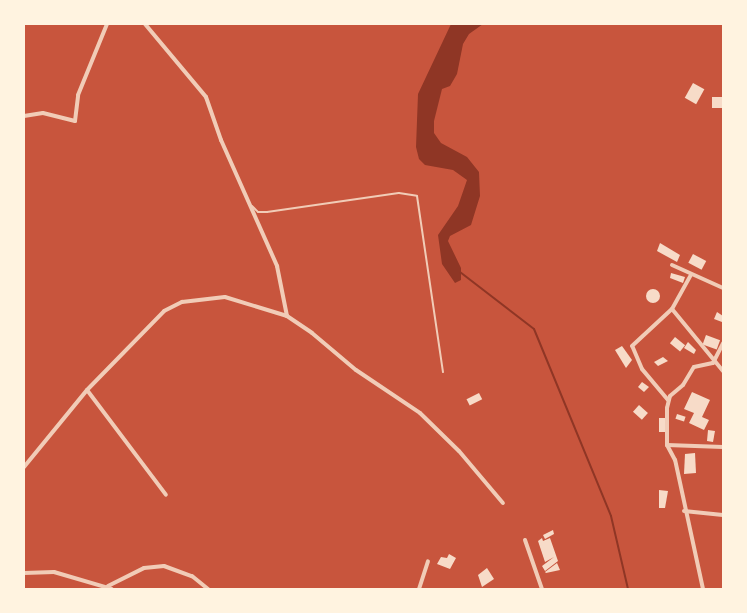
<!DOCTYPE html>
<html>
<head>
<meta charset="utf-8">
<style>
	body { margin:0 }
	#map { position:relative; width:747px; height:613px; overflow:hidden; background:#c8553d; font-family:"DM Sans",sans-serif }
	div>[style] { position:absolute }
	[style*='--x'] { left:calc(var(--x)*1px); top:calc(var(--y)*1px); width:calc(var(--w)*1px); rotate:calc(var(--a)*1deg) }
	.water>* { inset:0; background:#8f3625 }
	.stream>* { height:2px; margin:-1px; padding:0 1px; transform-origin:1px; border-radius:1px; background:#8f3625 }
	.building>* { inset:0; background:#f7dbc8; transform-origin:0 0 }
	.round { border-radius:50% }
	.service>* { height:2px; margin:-1px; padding:0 1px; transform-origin:1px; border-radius:1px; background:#f1ccb7 }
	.minor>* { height:4px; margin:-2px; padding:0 2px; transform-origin:2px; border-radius:2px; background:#f1ccb7 }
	span { translate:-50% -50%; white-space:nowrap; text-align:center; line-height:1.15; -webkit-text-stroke:3.5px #fff3e0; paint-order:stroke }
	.frame { position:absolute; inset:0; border:25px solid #fff3e0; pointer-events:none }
</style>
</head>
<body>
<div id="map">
	<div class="water">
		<i style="clip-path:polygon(451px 24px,483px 24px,469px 34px,463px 44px,457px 74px,450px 86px,442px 89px,434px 121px,434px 133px,441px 143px,467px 157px,479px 172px,480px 196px,471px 225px,450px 236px,448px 241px,461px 268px,461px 280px,455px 283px,442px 264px,438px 235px,458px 206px,467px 180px,453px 170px,425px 165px,419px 159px,416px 147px,418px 94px)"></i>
	</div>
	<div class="stream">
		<i style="--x:460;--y:272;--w:93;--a:37.6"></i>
		<i style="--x:534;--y:329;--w:202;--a:67.6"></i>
		<i style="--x:611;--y:516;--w:75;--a:76.9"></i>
	</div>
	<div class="building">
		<i style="left:693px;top:83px;width:13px;height:17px;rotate:29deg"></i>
		<i style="left:712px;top:97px;width:10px;height:11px"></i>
		<i style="clip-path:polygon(660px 243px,680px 255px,677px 262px,657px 251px)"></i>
		<i style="left:693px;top:254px;width:15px;height:10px;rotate:28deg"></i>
		<i style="clip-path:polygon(671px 273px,685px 277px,683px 283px,670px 278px)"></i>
		<i class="round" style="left:646px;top:289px;width:14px;height:14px"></i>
		<i style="clip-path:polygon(717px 312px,723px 316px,722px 322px,714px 319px)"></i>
		<i style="left:706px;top:335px;width:15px;height:10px;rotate:20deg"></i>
		<i style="left:675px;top:337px;width:13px;height:8px;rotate:39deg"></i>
		<i style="clip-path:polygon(688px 342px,696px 350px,694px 354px,684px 348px)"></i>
		<i style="clip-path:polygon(622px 346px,632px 360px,626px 368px,615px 350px)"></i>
		<i style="clip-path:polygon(663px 357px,668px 361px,658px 366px,654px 362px)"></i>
		<i style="clip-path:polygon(642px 382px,649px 387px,644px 392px,638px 387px)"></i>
		<i style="clip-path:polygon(692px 392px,710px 400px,702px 417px,709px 420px,704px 430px,689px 423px,694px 413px,684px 409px)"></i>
		<i style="left:479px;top:393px;width:7px;height:14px;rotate:63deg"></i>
		<i style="left:639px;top:405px;width:12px;height:9px;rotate:42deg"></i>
		<i style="left:677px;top:414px;width:9px;height:5px;rotate:18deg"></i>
		<i style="left:659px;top:418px;width:8px;height:14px"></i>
		<i style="clip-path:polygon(708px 430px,715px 431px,713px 442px,707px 441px)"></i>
		<i style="clip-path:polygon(695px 453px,696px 473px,684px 474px,685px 454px)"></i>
		<i style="clip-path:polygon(659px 490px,668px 491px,665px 508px,659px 508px)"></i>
		<i style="clip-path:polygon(553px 530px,554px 534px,545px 539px,543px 535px)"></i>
		<i style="clip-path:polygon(542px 538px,543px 541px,550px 538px,558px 561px,545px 571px,542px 566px,554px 557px,545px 562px,538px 541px)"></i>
		<i style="clip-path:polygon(449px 554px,456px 558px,450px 569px,437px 564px,441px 557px,447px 558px)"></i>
		<i style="clip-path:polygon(557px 563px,560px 570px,546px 573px,545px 572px)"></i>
		<i style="clip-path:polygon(487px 568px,494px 579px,482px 587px,478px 575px)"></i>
	</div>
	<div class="service">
		<i style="--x:252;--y:206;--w:8;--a:45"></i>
		<i style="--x:258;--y:212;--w:9;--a:0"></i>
		<i style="--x:267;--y:212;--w:133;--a:-8.2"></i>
		<i style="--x:399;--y:193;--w:18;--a:9"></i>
		<i style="--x:417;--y:196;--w:178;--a:81.6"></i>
	</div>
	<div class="minor">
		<i style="--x:145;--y:24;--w:95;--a:50.1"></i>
		<i style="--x:206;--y:97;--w:46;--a:70.8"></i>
		<i style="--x:221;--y:140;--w:138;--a:66"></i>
		<i style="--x:277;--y:266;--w:51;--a:78.7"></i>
		<i style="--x:24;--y:116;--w:19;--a:-9"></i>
		<i style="--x:43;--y:113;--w:33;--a:14"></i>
		<i style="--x:75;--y:121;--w:26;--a:-83"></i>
		<i style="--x:78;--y:95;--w:77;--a:-67.8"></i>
		<i style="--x:672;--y:265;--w:56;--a:24.3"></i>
		<i style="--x:672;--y:309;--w:80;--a:50.6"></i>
		<i style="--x:87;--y:390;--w:131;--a:53"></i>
		<i style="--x:668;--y:400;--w:40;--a:-130"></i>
		<i style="--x:642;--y:369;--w:25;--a:-113"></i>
		<i style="--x:632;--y:346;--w:54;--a:-42.8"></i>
		<i style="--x:672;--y:309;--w:39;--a:-61"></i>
		<i style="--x:667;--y:445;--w:56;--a:2"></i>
		<i style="--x:24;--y:467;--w:99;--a:-50.7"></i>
		<i style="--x:87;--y:390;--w:110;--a:-45.7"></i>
		<i style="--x:164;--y:311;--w:20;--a:-27"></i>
		<i style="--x:182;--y:302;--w:43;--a:-6.6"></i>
		<i style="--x:225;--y:297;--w:65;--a:17"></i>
		<i style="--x:287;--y:316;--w:30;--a:34"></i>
		<i style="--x:312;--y:333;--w:57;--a:40.1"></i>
		<i style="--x:356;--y:370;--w:77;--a:33.9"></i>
		<i style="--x:420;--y:413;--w:54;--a:44.3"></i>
		<i style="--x:459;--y:451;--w:68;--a:49.8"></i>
		<i style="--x:684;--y:511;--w:39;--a:6"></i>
		<i style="--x:525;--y:540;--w:52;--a:70.9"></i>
		<i style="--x:24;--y:573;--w:30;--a:-2"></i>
		<i style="--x:54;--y:572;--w:60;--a:16.3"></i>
		<i style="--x:108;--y:586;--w:40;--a:-26.6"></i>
		<i style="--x:144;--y:568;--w:20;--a:-6"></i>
		<i style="--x:164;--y:566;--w:30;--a:20"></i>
		<i style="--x:192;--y:576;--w:21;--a:39"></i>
		<i style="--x:419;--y:589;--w:29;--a:-72"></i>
		<i style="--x:703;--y:589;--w:132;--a:-102.2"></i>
		<i style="--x:675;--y:460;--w:17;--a:-118"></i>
		<i style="--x:667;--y:445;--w:37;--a:-90"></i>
		<i style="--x:667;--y:408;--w:12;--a:-76"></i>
		<i style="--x:670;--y:396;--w:17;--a:-40"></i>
		<i style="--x:683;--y:385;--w:21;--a:-59"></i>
		<i style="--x:694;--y:367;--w:19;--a:-12"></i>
		<i style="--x:713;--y:363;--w:22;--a:-63"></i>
	</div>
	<div class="frame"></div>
</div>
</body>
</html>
